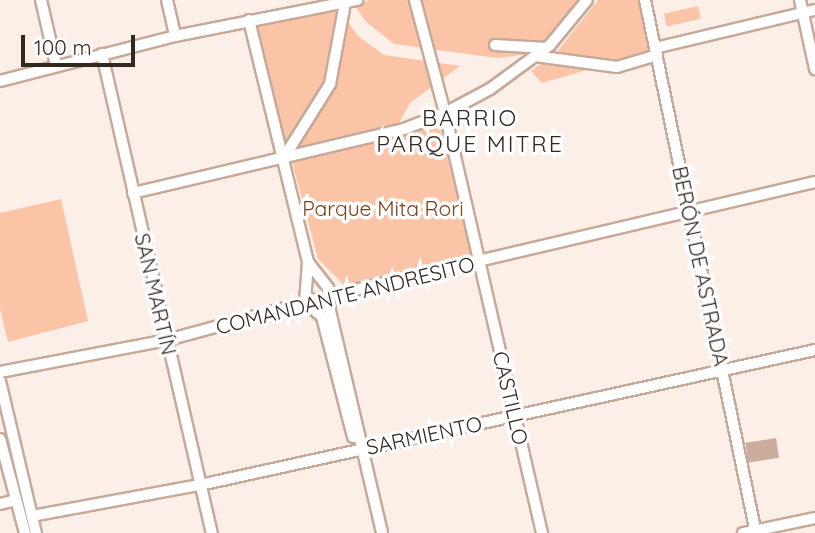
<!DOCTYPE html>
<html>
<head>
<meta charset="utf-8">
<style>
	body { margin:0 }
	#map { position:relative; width:815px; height:533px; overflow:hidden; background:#fcefe8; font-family:Quicksand,sans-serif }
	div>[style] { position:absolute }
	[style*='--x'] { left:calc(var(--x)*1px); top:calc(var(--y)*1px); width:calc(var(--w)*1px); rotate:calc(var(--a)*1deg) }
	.green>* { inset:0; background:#fcc4a7; transform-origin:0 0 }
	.building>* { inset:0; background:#ccad9d; transform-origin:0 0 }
	.roads { filter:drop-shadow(2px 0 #c7a999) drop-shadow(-2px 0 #c7a999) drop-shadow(0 2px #c7a999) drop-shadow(0 -2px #c7a999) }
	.minor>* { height:10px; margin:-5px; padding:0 5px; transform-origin:5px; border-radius:5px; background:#fff }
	span { translate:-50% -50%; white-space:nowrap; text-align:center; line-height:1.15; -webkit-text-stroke:7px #fff; paint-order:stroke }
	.park-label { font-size:21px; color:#7c3e15 }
	.street-label { font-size:21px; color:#332721 }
	.neighbourhood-label { font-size:23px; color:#332721; letter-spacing:2px }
	.scale { position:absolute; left:21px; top:35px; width:114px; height:32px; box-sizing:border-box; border:4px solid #332721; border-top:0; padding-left:9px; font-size:21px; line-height:24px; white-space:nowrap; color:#332721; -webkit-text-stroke:5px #fff; paint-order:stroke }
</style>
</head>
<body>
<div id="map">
	<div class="green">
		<i style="clip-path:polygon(371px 0,580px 0,546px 43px,529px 54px,497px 58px,394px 44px,365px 21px,354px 4px)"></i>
		<i style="clip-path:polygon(598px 0,639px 0,650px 52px,542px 83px,531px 71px,557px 52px)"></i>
		<i style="left:698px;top:6px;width:13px;height:35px;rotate:77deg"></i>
		<i style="clip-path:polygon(338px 8px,358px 36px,384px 55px,460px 66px,410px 103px,398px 125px,288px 153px,258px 27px)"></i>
		<i style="clip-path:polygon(439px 123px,472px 257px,344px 285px,318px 259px,292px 162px)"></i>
		<i style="clip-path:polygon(61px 199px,88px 321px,8px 342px,0 309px,0 213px)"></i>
	</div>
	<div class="building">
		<i style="left:776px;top:438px;width:20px;height:31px;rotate:81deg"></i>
	</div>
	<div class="roads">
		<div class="minor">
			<i style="--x:41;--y:0;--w:67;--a:77"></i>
			<i style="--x:167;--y:0;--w:37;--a:77"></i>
			<i style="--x:645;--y:0;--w:544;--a:78.24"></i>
			<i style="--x:800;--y:0;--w:71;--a:77.7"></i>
			<i style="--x:249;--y:20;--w:249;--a:76.3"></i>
			<i style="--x:308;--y:262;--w:40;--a:94.3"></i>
			<i style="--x:495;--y:45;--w:51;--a:3.4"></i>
			<i style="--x:655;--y:48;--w:164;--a:-13.4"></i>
			<i style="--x:102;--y:54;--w:491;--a:77.1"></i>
			<i style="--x:535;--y:56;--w:83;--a:7.6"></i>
			<i style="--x:617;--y:67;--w:42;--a:-16.7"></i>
			<i style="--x:0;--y:81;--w:181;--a:-14.4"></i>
			<i style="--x:175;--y:36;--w:186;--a:-11.2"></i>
			<i style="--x:283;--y:159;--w:89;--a:-57.9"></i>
			<i style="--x:330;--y:84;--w:82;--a:-79.5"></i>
			<i style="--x:133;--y:193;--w:278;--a:-13.3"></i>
			<i style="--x:404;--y:129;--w:44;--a:-21.3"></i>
			<i style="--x:445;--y:113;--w:117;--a:-104.9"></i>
			<i style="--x:308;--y:262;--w:33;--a:52"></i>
			<i style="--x:328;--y:288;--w:23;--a:85"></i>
			<i style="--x:330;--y:311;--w:228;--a:76.8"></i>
			<i style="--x:305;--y:302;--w:23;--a:41"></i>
			<i style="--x:322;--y:317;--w:124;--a:75.5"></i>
			<i style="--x:0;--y:372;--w:170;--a:-10.8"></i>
			<i style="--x:167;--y:340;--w:168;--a:-15.2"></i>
			<i style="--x:329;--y:296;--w:499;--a:-13.2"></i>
			<i style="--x:0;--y:381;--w:156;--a:76.7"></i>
			<i style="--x:0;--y:439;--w:97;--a:75.1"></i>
			<i style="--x:0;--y:504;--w:16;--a:-14"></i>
			<i style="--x:32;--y:516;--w:171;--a:-10.5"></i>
			<i style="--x:200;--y:485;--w:630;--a:-12.38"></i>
			<i style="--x:542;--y:533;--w:431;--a:-103"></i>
			<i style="--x:445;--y:113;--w:51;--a:-28.1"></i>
			<i style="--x:490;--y:89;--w:74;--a:-36.3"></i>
			<i style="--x:550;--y:45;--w:58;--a:-50.6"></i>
			<i style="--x:743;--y:533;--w:74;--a:-11.8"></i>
		</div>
	</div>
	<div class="park-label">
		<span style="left:383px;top:208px">Parque Mita Rori</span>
	</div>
	<div class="street-label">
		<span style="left:701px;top:266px;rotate:78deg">BERÓN DE ASTRADA</span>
		<span style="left:156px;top:294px;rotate:77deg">SAN MARTÍN</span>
		<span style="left:345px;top:295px;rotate:-14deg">COMANDANTE ANDRESITO</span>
		<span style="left:511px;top:398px;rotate:77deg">CASTILLO</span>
		<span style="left:424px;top:435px;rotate:-12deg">SARMIENTO</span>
	</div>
	<div class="neighbourhood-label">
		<span style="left:470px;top:131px">BARRIO<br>PARQUE MITRE</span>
	</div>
	<div class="scale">100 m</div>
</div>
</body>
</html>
